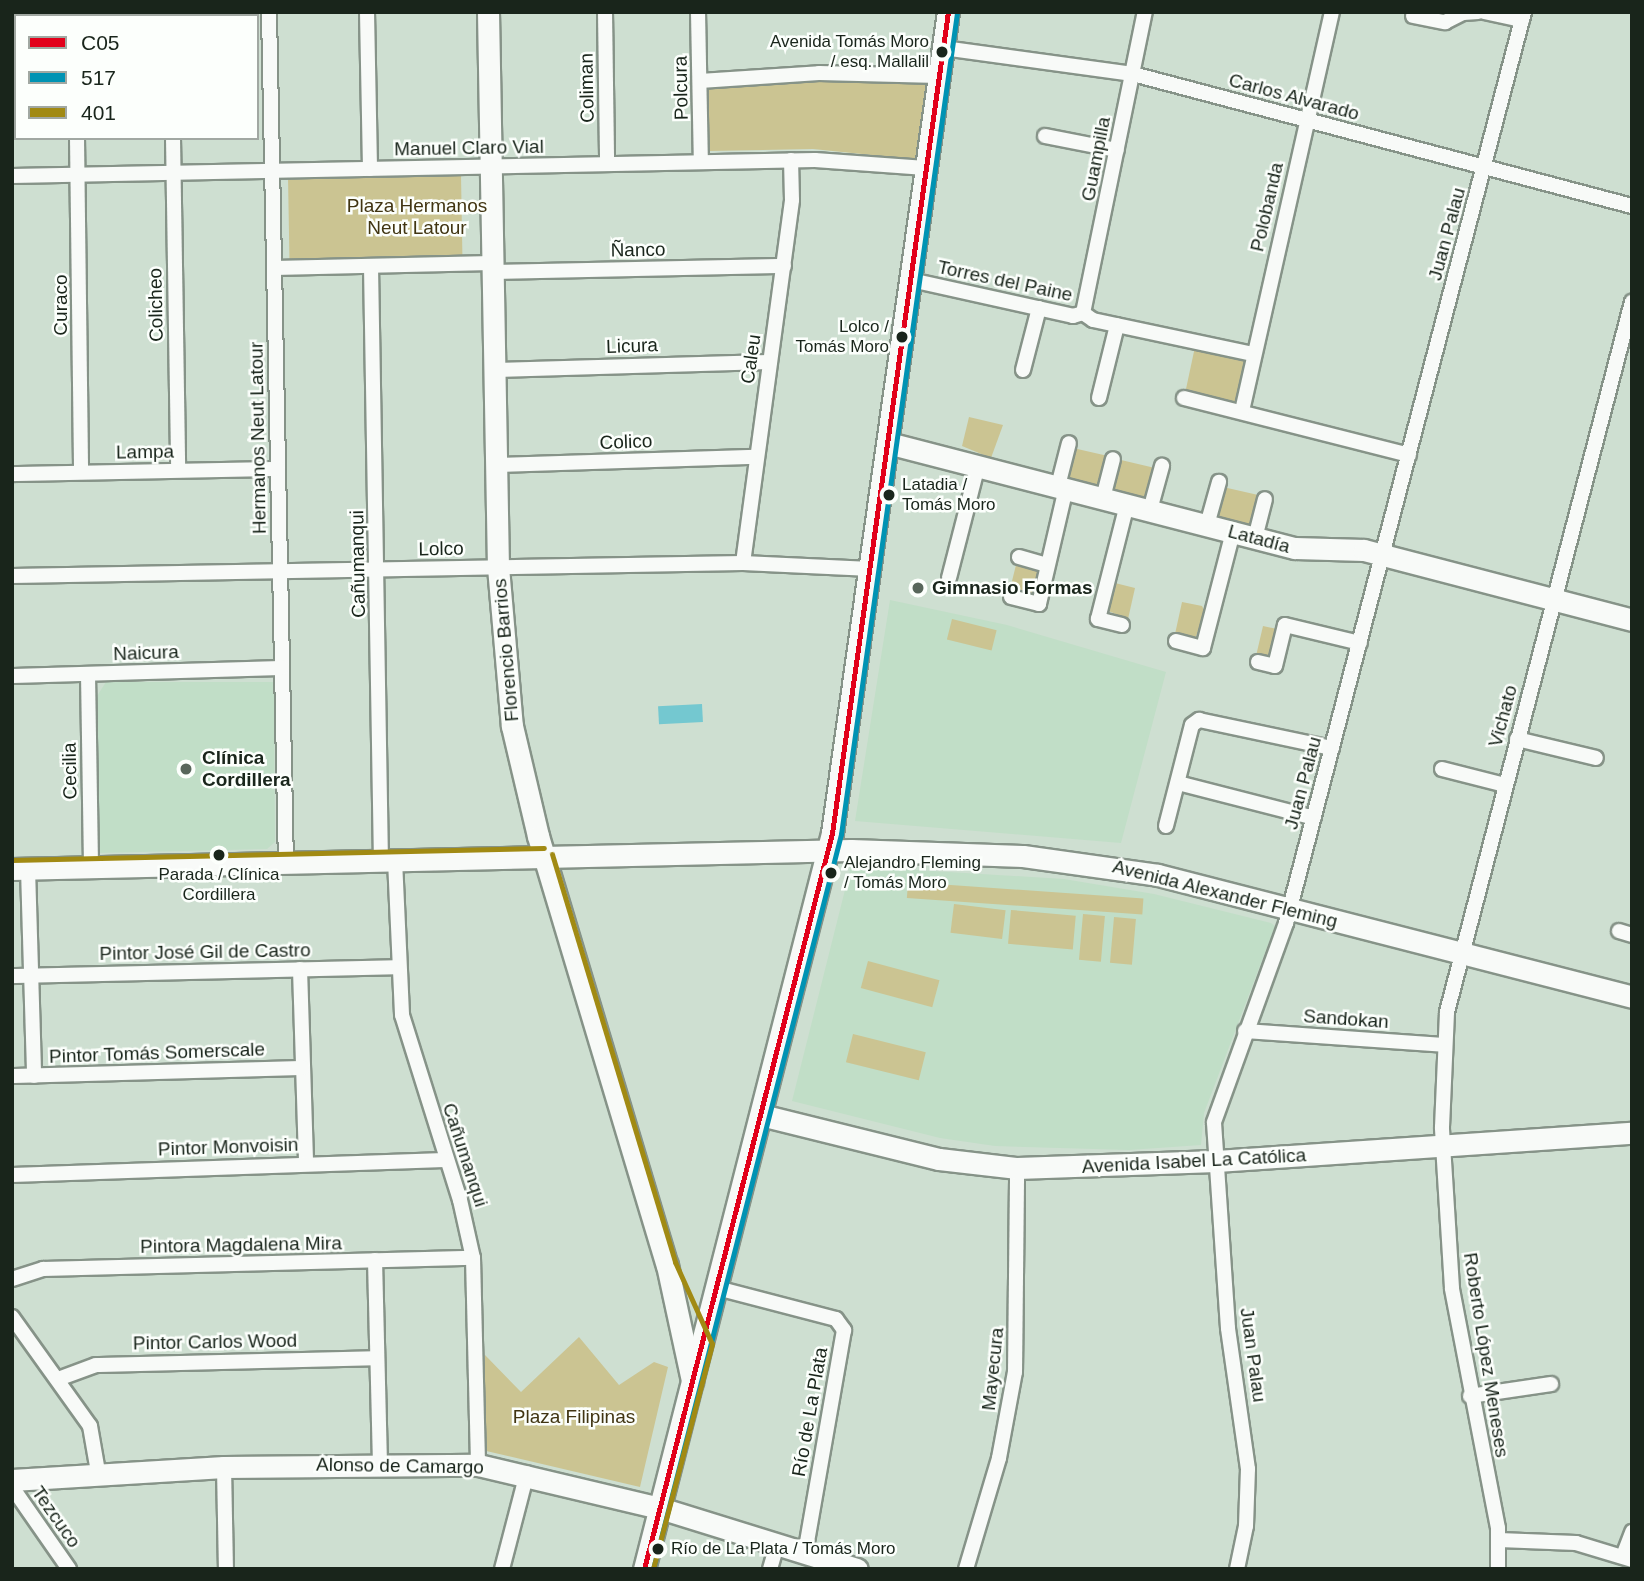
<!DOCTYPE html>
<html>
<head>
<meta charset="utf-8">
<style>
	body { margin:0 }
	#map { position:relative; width:1644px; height:1581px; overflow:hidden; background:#cedfd1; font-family:Helvetica,sans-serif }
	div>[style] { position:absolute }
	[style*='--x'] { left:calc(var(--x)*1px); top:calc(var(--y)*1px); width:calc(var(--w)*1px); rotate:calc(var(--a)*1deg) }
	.built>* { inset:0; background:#c1dec7 }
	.green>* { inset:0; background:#cbc492; transform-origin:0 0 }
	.water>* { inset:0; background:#74c8d0; transform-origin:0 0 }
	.roads { filter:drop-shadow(2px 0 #869388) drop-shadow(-2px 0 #869388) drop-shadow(0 2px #869388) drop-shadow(0 -2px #869388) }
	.street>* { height:14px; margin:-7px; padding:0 7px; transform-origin:7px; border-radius:7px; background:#f8faf8 }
	.secondary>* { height:21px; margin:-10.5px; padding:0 10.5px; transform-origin:10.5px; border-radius:10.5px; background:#f8faf8 }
	.bus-1>* { height:5px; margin:-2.5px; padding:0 2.5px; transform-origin:2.5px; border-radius:2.5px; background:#e2001a }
	.bus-2>* { height:5px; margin:-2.5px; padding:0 2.5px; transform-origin:2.5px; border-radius:2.5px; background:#0093b3 }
	.bus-3>* { height:5px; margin:-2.5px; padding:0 2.5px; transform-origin:2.5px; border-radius:2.5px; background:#a18a13 }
	.dots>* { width:19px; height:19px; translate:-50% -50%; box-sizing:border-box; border:4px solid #fcfffc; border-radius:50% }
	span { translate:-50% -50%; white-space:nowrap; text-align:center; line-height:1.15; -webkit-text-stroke:5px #fcfffc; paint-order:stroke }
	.bus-label { font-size:17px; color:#19251b }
	.right { translate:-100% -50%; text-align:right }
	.left { translate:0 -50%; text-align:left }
	.street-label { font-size:19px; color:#19251b }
	.park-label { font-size:19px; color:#413512 }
	.poi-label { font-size:19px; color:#19251b; font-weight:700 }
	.frame { position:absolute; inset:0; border:14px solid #19251b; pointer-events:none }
	.legend { position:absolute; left:14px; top:14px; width:245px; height:126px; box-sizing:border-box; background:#fcfffc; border:2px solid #a1a8a2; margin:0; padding:9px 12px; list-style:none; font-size:21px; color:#19251b }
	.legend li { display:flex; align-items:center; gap:14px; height:35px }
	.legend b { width:35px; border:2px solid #a1a8a2 }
</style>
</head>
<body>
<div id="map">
	<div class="built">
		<i style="clip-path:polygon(890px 600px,1007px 625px,1166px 672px,1121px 843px,855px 821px)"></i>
		<i style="clip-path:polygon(106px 682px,274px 682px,275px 842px,267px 849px,98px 853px,97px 696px)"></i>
		<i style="clip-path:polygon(851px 866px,1064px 879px,1154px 894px,1271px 923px,1275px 926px,1204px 1113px,1201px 1145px,1129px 1150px,995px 1146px,940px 1138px,792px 1101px)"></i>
	</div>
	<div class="green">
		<i style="clip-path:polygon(820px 76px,931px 79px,921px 160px,813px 149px,709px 151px,705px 86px)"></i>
		<i style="left:461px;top:175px;width:81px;height:173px;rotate:89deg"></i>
		<i style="left:1196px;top:342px;width:58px;height:57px;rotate:12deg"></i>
		<i style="clip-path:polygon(969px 417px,1003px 425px,991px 458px,962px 446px)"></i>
		<i style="clip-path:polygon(1073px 448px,1108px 456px,1096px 489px,1066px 477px)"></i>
		<i style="clip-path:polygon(1121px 460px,1155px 468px,1143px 501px,1114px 490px)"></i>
		<i style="left:1223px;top:487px;width:35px;height:32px;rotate:13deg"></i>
		<i style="clip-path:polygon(1017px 561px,1042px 571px,1035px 596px,1009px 593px)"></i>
		<i style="clip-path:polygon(1115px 583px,1135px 588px,1128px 619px,1106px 610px)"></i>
		<i style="clip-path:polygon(1182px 602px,1202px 606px,1205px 612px,1195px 639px,1175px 634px)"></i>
		<i style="left:952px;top:619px;width:46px;height:21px;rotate:14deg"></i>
		<i style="clip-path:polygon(1263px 626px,1277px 629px,1273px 656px,1268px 659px,1256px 656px)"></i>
		<i style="left:908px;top:882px;width:236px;height:16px;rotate:4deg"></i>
		<i style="left:954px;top:904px;width:52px;height:29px;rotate:7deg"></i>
		<i style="left:1011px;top:910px;width:65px;height:34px;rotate:5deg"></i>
		<i style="left:1083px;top:914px;width:22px;height:46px;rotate:5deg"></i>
		<i style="left:1114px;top:917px;width:22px;height:46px;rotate:5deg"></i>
		<i style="left:868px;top:961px;width:74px;height:28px;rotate:15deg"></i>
		<i style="left:853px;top:1034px;width:75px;height:29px;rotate:14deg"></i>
		<i style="clip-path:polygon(579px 1337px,619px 1385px,654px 1362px,668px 1367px,640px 1487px,482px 1450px,485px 1355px,521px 1392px)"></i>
	</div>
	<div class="water">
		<i style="left:702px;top:704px;width:18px;height:44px;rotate:87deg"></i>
	</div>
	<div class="roads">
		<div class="street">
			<i style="--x:73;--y:12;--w:4;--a:90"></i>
			<i style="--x:171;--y:12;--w:4;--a:90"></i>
			<i style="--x:269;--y:12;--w:851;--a:88.86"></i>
			<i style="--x:367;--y:12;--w:157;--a:88.9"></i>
			<i style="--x:605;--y:12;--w:152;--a:89.2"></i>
			<i style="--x:698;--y:12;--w:150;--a:88.9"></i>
			<i style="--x:1484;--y:12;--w:39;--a:12"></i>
			<i style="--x:1413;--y:16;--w:33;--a:11"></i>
			<i style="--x:1445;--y:22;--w:20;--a:-27"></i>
			<i style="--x:1463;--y:13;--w:15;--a:-4"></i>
			<i style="--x:943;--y:48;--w:192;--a:7.8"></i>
			<i style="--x:1133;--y:74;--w:516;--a:14.82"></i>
			<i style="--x:700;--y:81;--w:119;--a:-3.8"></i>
			<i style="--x:819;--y:73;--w:120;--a:1.4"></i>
			<i style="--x:1045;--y:136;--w:73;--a:11"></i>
			<i style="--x:77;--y:138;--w:334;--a:89.3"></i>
			<i style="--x:173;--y:138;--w:332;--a:89.1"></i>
			<i style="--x:12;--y:176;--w:803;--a:-1.14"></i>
			<i style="--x:815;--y:160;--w:111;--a:4.1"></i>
			<i style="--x:371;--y:266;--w:595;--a:89.04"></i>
			<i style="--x:274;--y:268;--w:218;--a:-1.3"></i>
			<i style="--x:493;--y:272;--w:291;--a:-1.2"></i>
			<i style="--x:911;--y:280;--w:166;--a:12.5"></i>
			<i style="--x:1073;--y:316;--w:10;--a:-17"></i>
			<i style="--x:1083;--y:313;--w:12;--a:35"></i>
			<i style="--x:1093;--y:320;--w:164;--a:12"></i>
			<i style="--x:1083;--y:313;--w:307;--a:-78.4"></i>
			<i style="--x:495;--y:370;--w:275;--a:-1.7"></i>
			<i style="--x:1023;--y:370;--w:64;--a:-75.5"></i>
			<i style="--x:1099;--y:398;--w:75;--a:-76.1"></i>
			<i style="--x:1184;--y:398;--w:232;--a:14.2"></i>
			<i style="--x:1242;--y:411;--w:409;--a:-77.3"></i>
			<i style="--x:497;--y:465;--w:260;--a:-1.8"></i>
			<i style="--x:12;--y:474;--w:266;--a:-1.1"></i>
			<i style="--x:1058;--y:486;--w:44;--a:-75.7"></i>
			<i style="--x:1103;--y:498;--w:40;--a:-75.6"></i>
			<i style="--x:1150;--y:510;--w:46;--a:-74.7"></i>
			<i style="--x:1207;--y:525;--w:45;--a:-74.4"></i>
			<i style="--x:1255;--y:538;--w:40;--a:-75.6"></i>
			<i style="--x:1019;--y:557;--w:29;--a:16"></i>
			<i style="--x:743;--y:563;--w:366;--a:-82.3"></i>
			<i style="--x:792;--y:200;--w:40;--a:-91.4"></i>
			<i style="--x:12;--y:576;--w:731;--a:-1.02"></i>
			<i style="--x:743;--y:563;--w:128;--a:2.7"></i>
			<i style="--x:949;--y:578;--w:117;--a:-75.6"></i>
			<i style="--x:1011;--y:597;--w:29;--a:14"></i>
			<i style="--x:1039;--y:604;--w:119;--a:-76.9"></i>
			<i style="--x:1122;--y:625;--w:25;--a:-166"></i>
			<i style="--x:1098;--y:619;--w:119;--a:-75.8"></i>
			<i style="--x:1176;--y:641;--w:28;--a:15"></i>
			<i style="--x:1203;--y:648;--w:120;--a:-75.5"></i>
			<i style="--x:1258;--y:662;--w:17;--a:13"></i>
			<i style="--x:1275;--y:666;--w:42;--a:-76.3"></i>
			<i style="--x:1285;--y:625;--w:77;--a:13.5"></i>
			<i style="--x:88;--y:674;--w:193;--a:89.1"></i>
			<i style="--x:12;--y:676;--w:270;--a:-1.7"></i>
			<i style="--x:1517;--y:739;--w:81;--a:13.5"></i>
			<i style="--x:1442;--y:769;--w:65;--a:14.3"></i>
			<i style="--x:1178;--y:783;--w:140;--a:14.4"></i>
			<i style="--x:1166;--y:826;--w:104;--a:-75.6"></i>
			<i style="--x:1192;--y:725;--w:9;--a:-36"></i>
			<i style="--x:1199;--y:720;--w:136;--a:11.9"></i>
			<i style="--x:395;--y:860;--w:155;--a:87.4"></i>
			<i style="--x:402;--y:1015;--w:194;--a:72.6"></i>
			<i style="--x:460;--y:1200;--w:59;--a:77.4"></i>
			<i style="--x:473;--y:1258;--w:207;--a:88.6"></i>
			<i style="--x:28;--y:869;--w:207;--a:88.3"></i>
			<i style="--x:1619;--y:931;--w:14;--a:17"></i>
			<i style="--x:300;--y:969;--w:195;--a:88.2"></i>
			<i style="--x:12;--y:976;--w:387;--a:-1.3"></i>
			<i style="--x:1245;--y:1031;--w:199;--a:4"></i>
			<i style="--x:12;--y:1076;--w:291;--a:-1.6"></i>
			<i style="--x:12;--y:1175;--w:433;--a:-2"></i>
			<i style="--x:375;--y:1260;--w:203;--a:88.6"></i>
			<i style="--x:12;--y:1279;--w:33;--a:-18"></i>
			<i style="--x:43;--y:1269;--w:430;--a:-1.5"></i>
			<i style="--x:717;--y:1288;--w:123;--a:14.6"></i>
			<i style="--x:836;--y:1319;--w:14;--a:54"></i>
			<i style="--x:844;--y:1330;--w:226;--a:99.9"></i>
			<i style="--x:12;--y:1317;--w:134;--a:54.4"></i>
			<i style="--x:90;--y:1426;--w:47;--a:80.1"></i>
			<i style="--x:58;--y:1379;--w:40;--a:-20.2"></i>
			<i style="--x:96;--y:1365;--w:281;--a:-1.4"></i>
			<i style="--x:1470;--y:1396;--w:82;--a:-8.4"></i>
			<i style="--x:224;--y:1467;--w:102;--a:88.9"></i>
			<i style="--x:12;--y:1487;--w:100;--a:55.2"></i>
			<i style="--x:1499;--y:1540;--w:77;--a:2.2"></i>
			<i style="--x:1576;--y:1543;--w:59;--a:16.9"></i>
			<i style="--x:1623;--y:1556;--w:26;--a:-69"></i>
			<i style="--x:502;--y:1569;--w:99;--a:-75.4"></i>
			<i style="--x:770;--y:1569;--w:26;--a:-74"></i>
			<i style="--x:966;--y:1569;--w:116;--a:-73.4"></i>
			<i style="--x:999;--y:1458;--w:87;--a:-79.5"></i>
			<i style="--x:1015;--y:1372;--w:204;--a:-89.4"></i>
			<i style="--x:1237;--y:1569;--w:44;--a:-78.2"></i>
			<i style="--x:1246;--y:1526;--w:57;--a:-88"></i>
			<i style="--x:1248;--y:1469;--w:142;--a:-98.1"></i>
			<i style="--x:1228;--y:1328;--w:206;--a:-93.9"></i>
			<i style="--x:1214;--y:1122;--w:212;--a:-70.1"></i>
			<i style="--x:1286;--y:923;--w:942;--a:-75.36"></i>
			<i style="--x:1498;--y:1569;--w:41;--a:-90"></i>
			<i style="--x:1498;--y:1528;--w:244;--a:-100.9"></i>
			<i style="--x:1452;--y:1288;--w:161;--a:-93.6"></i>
			<i style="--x:1442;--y:1127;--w:115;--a:-87.5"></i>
			<i style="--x:1447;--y:1012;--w:734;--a:-75.4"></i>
		</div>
		<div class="secondary">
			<i style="--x:488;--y:12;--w:555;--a:88.97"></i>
			<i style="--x:498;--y:567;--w:160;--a:85"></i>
			<i style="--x:512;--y:726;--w:113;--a:76.7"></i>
			<i style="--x:538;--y:836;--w:448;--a:73.3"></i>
			<i style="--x:667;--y:1265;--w:119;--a:77.8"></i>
			<i style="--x:888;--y:443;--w:420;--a:14.5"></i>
			<i style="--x:1295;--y:548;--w:69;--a:1.7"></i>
			<i style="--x:1364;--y:550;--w:277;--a:14.6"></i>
			<i style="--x:12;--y:869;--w:839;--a:-1.3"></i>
			<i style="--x:851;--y:850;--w:172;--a:2"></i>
			<i style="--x:1023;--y:856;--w:136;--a:8"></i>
			<i style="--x:1158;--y:875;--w:489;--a:14.4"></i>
			<i style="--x:761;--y:1115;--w:183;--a:13.9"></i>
			<i style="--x:939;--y:1159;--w:79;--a:6.6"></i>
			<i style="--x:1017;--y:1168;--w:199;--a:-2"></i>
			<i style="--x:1216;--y:1161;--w:417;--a:-3.9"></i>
			<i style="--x:12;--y:1480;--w:212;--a:-3.5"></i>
			<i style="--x:224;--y:1467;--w:254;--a:-0.5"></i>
			<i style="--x:478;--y:1465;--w:187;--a:13.3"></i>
			<i style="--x:660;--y:1508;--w:206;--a:17.2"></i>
			<i style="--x:644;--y:1569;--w:760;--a:-75.67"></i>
			<i style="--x:832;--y:833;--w:829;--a:-81.96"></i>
		</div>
	</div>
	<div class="bus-1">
		<i style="--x:644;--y:1569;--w:760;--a:-75.67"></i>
		<i style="--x:832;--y:833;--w:829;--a:-81.96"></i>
	</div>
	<div class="bus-2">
		<i style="--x:653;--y:1569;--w:759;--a:-75.65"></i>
		<i style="--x:841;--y:834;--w:829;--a:-81.96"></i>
	</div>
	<div class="bus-3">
		<i style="--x:552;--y:854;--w:426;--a:73.2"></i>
		<i style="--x:675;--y:1262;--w:90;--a:65.7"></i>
		<i style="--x:712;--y:1344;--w:233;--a:104.7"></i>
		<i style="--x:12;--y:860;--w:532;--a:-1.29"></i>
	</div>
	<div class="dots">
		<i style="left:942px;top:52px;background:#19251b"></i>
		<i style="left:902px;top:337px;background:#19251b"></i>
		<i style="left:889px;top:495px;background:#19251b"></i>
		<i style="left:918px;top:588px;background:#58665b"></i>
		<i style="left:186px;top:769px;background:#58665b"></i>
		<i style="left:219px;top:855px;background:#19251b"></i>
		<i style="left:831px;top:873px;background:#19251b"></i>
		<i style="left:658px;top:1549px;background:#19251b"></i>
	</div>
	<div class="bus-label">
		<span class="right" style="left:929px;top:52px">Avenida Tomás Moro<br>/ esq. Mallalil</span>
		<span class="right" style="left:889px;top:337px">Lolco /<br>Tomás Moro</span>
		<span class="left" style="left:902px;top:495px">Latadia /<br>Tomás Moro</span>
		<span class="left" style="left:844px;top:873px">Alejandro Fleming<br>/ Tomás Moro</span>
		<span style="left:219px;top:885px">Parada / Clínica<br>Cordillera</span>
		<span class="left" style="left:671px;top:1549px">Río de La Plata / Tomás Moro</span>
	</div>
	<div class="street-label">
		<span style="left:587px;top:88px;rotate:-91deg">Coliman</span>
		<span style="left:681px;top:88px;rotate:-91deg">Polcura</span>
		<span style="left:1294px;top:97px;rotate:15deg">Carlos Alvarado</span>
		<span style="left:469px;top:148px;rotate:-1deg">Manuel Claro Vial</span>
		<span style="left:1096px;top:159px;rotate:-79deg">Guampilla</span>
		<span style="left:1267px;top:207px;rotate:-77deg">Polobanda</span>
		<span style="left:1447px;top:234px;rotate:-75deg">Juan Palau</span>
		<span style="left:638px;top:250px;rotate:-1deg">Ñanco</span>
		<span style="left:1005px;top:281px;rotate:12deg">Torres del Paine</span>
		<span style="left:61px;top:305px;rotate:-90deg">Curaco</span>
		<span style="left:156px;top:305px;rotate:-91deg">Colicheo</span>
		<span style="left:632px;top:346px;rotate:-2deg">Licura</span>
		<span style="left:751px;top:359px;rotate:-82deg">Caleu</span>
		<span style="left:258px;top:438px;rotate:-91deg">Hermanos Neut Latour</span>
		<span style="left:626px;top:442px;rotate:-2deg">Colico</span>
		<span style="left:145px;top:452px;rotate:-1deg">Lampa</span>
		<span style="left:1259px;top:539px;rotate:15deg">Latadía</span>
		<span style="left:441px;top:549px;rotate:-1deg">Lolco</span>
		<span style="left:358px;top:564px;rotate:-91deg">Cañumanqui</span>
		<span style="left:506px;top:650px;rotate:-95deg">Florencio Barrios</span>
		<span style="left:146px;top:653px;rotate:-2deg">Naicura</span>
		<span style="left:1503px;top:716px;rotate:-75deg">Vichato</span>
		<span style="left:70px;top:771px;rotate:-91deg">Cecilia</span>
		<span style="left:1303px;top:783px;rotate:-75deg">Juan Palau</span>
		<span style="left:1225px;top:894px;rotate:14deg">Avenida Alexander Fleming</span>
		<span style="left:205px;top:952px;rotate:-1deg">Pintor José Gil de Castro</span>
		<span style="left:1346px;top:1019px;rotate:4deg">Sandokan</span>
		<span style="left:157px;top:1053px;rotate:-2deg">Pintor Tomás Somerscale</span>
		<span style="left:228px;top:1147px;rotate:-2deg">Pintor Monvoisin</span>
		<span style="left:465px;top:1155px;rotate:72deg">Cañumanqui</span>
		<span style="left:1194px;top:1161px;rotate:-3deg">Avenida Isabel La Católica</span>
		<span style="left:241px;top:1245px;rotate:-1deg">Pintora Magdalena Mira</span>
		<span style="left:215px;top:1342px;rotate:-1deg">Pintor Carlos Wood</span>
		<span style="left:1253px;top:1355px;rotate:82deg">Juan Palau</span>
		<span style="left:1486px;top:1355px;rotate:81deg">Roberto López Meneses</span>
		<span style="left:993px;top:1369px;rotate:-84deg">Mayecura</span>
		<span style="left:810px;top:1412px;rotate:-80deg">Río de La Plata</span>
		<span style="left:400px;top:1466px;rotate:1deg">Alonso de Camargo</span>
		<span style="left:56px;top:1517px;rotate:55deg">Tezcuco</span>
	</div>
	<div class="park-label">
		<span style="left:417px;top:217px">Plaza Hermanos<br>Neut Latour</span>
		<span style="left:574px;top:1417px">Plaza Filipinas</span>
	</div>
	<div class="poi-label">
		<span class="left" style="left:932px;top:588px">Gimnasio Formas</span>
		<span class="left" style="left:202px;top:769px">Clínica<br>Cordillera</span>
	</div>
	<div class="frame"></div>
	<ul class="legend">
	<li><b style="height:9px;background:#e2001a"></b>C05</li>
	<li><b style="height:9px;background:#0093b3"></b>517</li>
	<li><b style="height:9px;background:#a18a13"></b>401</li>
	</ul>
</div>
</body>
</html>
